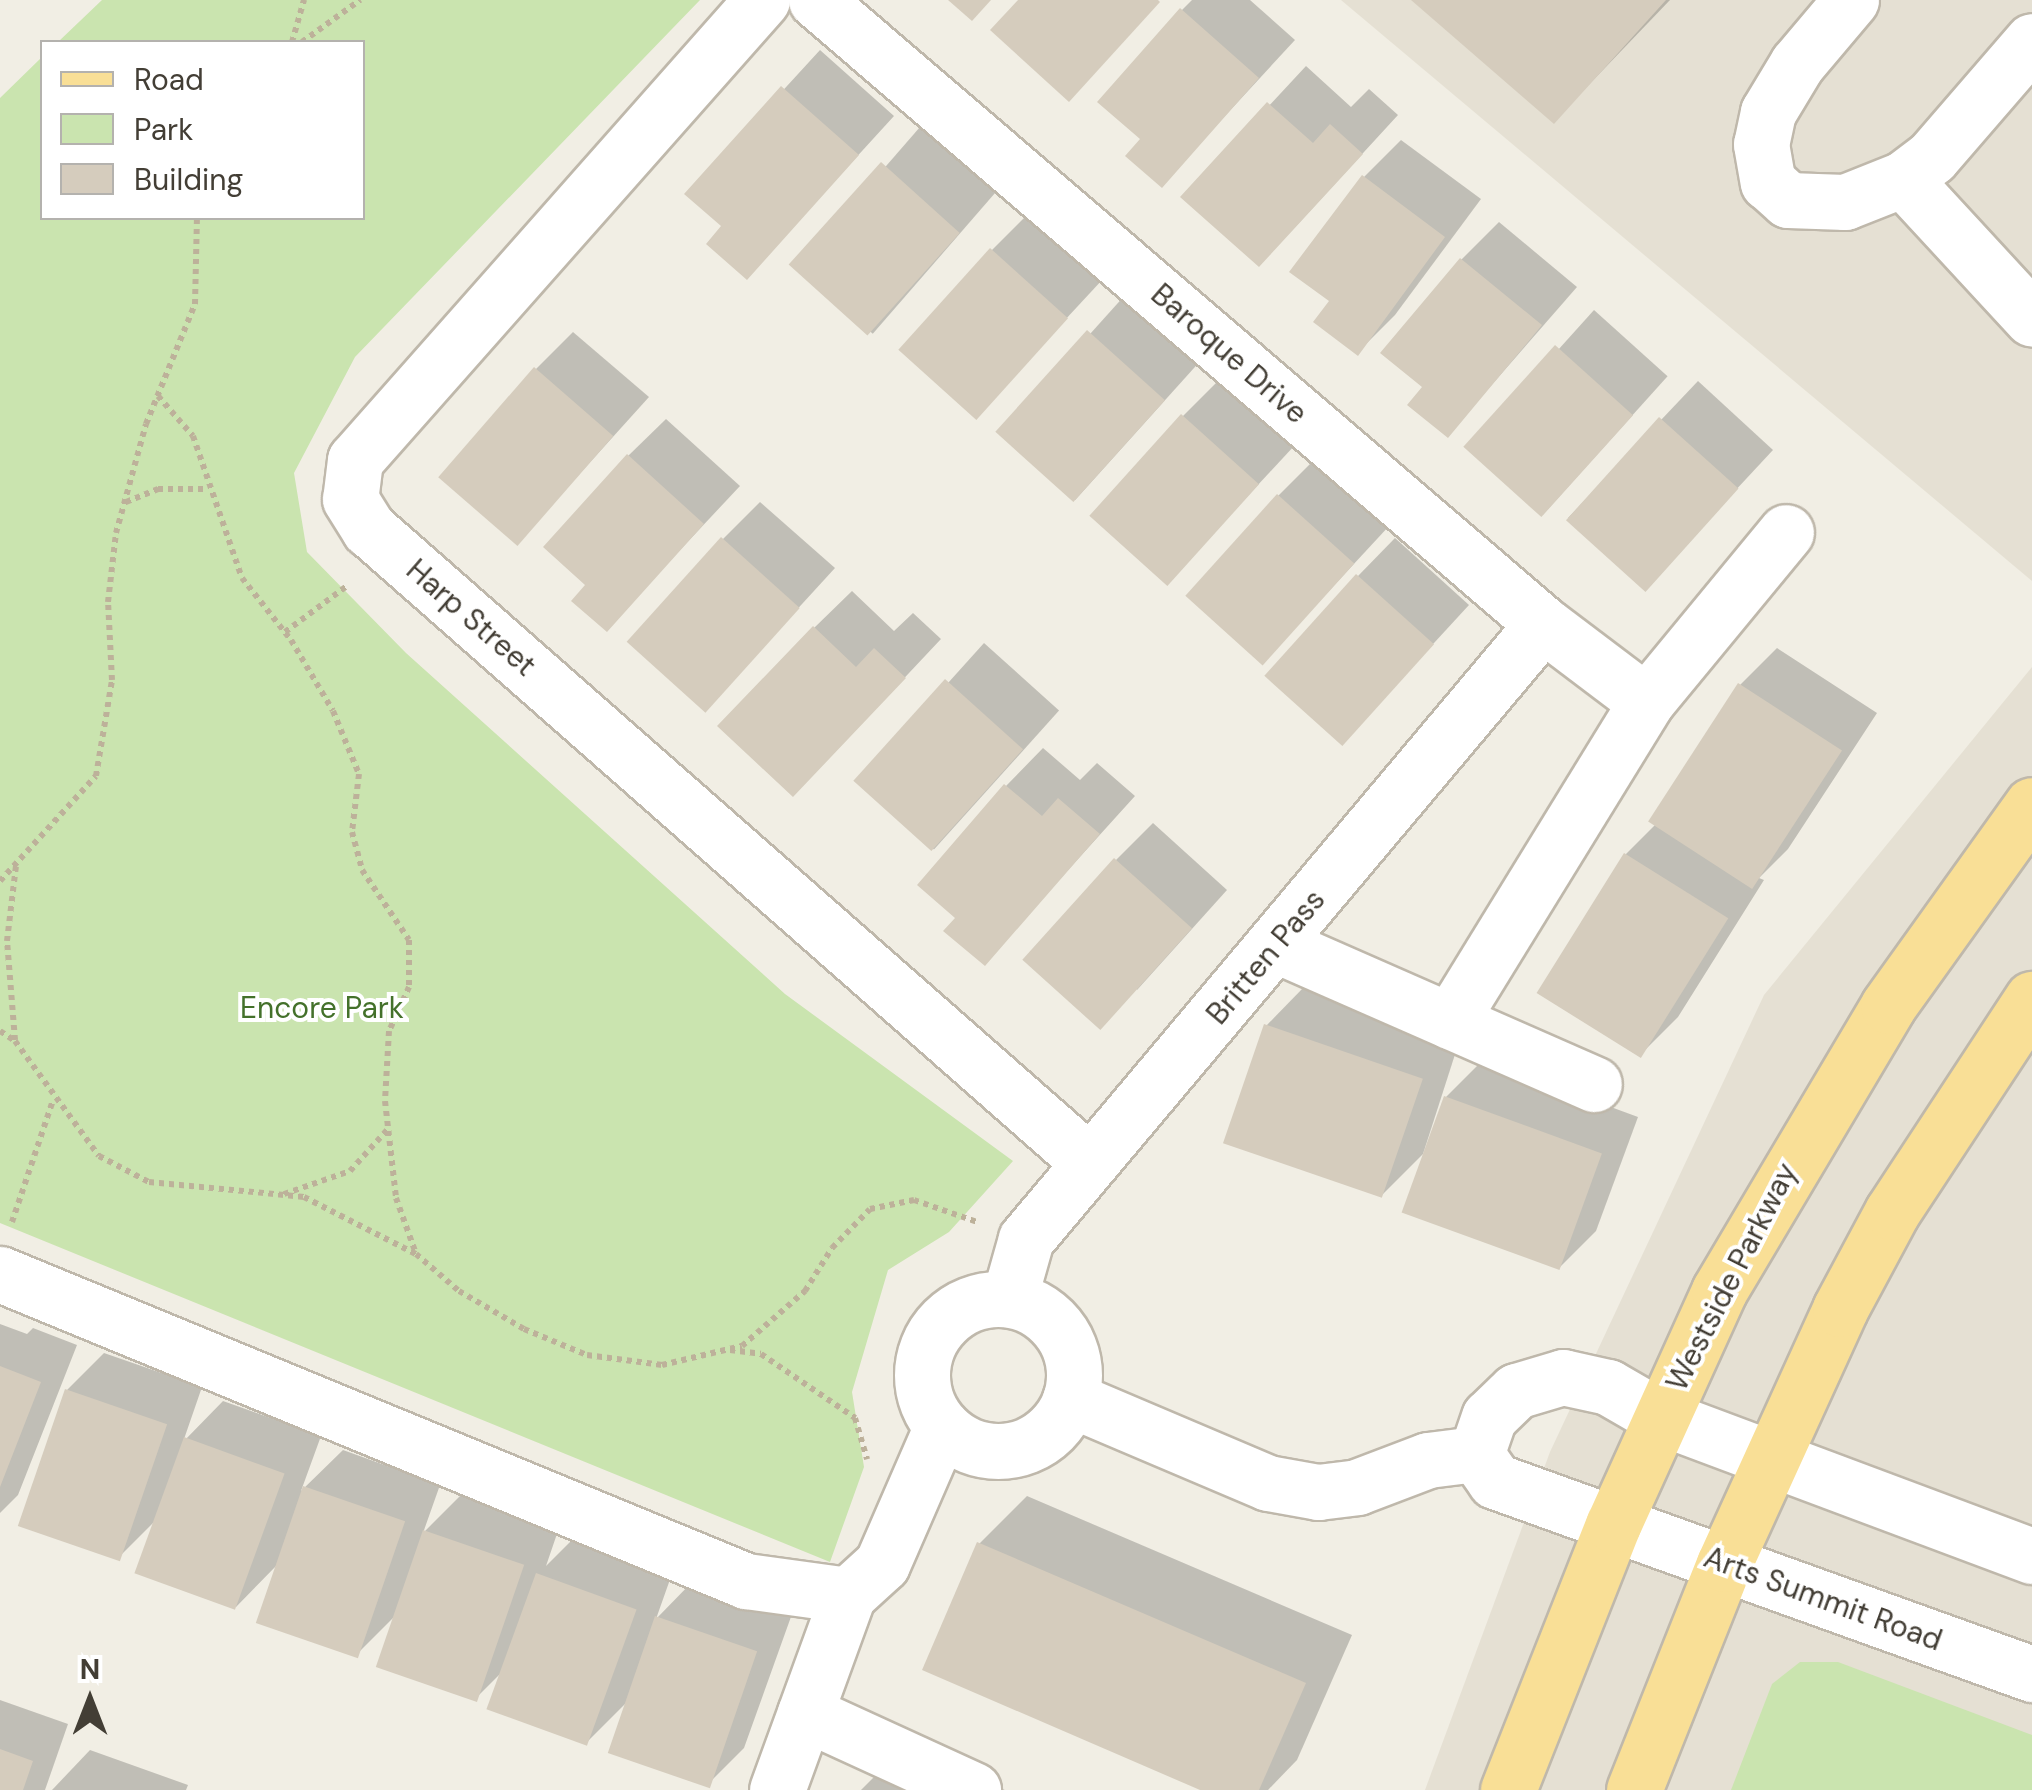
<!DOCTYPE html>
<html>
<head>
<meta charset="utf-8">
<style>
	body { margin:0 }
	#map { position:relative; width:2032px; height:1790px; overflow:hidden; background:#f1eee4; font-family:"DM Sans",sans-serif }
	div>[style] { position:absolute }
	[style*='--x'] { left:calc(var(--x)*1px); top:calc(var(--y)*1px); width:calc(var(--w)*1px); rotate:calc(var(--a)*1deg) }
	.residential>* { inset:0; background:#e5e0d3 }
	.green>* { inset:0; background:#cae4af }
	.shadow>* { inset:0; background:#0003; transform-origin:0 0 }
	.building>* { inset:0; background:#d5ccbd; transform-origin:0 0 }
	.path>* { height:6px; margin-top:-3px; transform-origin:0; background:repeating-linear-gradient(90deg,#bdb19a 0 5px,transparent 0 10px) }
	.roads { filter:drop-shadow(2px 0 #bfb8ab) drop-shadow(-2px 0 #bfb8ab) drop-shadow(0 2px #bfb8ab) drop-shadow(0 -2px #bfb8ab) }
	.minor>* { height:55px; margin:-27.5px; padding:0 27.5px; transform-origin:27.5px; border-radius:27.5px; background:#fff }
	.minor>.ring { margin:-27.5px; padding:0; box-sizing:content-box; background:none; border:55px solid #fff; border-radius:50% }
	.major>* { height:55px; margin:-27.5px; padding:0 27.5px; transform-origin:27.5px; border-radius:27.5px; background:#f9df96 }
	span { translate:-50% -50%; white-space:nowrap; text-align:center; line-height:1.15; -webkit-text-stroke:8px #fff; paint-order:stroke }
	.street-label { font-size:30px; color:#433e35 }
	.park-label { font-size:30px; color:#44712b }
	.legend { position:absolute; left:40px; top:40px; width:325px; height:180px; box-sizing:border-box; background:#fff; border:2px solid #b4b2ae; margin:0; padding:12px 18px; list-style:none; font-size:30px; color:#433e35 }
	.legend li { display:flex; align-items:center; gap:20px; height:50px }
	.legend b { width:50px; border:2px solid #b4b2ae }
	.north { position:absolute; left:40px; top:1650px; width:100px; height:100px; -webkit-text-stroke:8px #fff; paint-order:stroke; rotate:0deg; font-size:28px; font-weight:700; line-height:40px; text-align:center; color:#433e35 }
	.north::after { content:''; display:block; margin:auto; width:35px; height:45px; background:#433e35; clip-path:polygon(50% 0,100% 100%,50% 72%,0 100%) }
</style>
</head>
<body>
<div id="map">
	<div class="residential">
		<i style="clip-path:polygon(1341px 0,2032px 0,2032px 581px)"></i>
		<i style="clip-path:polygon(2032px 667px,2032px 1790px,1425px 1790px,1550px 1452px,1764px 995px)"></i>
	</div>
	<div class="green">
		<i style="clip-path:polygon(102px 0,700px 0,355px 357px,294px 473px,307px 552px,406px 653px,785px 994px,1013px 1161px,949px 1232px,888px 1270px,852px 1392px,864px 1467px,830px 1562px,0 1223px,0 98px,42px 57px,42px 218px,362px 218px,362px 42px,58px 42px)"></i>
		<i style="clip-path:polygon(1800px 1662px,1838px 1662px,2032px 1735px,2032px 1790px,1731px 1790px,1772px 1684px)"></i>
	</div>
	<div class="shadow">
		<i style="clip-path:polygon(1192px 0,1250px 0,1295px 40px,1162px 184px,1143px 138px,1182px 10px)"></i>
		<i style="clip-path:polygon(1415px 0,1670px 0,1554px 121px)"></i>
		<i style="clip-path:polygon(820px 50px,894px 116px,747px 277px,724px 226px,688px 194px)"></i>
		<i style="clip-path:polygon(1306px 66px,1351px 107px,1369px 89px,1398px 115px,1296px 226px,1184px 197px)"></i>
		<i style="left:920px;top:127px;width:100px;height:187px;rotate:41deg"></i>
		<i style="clip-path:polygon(1401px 140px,1481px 199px,1395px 315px,1358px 352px,1332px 300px,1364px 177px)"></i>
		<i style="clip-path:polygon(1029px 213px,1103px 279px,975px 417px,992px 250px)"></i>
		<i style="clip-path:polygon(1499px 222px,1577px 287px,1448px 435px,1426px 387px,1461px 260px)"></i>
		<i style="left:1126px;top:294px;width:100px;height:187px;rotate:42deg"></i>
		<i style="left:1594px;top:310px;width:99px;height:186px;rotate:42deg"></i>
		<i style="clip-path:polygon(573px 332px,649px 397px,518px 542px,536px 369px)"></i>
		<i style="clip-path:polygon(1220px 379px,1295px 445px,1167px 583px,1183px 416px)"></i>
		<i style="clip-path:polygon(1698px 381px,1773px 450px,1680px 550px,1568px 518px)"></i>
		<i style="clip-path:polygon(666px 419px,740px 486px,606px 629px,588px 584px,628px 456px)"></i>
		<i style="clip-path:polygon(1315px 459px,1390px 525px,1262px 663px,1278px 496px)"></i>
		<i style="clip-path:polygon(760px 502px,835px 568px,706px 709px,723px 539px)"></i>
		<i style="clip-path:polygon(1395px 538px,1469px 605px,1342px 743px,1358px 576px)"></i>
		<i style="clip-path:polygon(852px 591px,894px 631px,913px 613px,941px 639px,830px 757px,814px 628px)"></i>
		<i style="left:984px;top:643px;width:101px;height:187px;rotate:42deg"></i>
		<i style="clip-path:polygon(1777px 648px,1877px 713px,1788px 849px,1759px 878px,1764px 880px,1678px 1017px,1641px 1054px,1626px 854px,1656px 824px,1740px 685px)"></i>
		<i style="clip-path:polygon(1043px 748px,1080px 780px,1097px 763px,1135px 796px,984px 963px,958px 917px,1006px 786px)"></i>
		<i style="clip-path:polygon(1153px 823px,1227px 890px,1137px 990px,1116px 860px)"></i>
		<i style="clip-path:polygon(1303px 988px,1459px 1042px,1423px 1154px,1381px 1196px,1266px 1026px)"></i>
		<i style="clip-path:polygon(1483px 1060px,1638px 1117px,1596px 1231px,1559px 1268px,1446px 1097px)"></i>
		<i style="clip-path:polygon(0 1324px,27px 1334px,33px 1328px,77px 1345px,18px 1495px,0 1513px)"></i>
		<i style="clip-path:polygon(104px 1353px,202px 1387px,183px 1442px,223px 1401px,321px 1436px,301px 1491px,343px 1450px,440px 1485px,423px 1533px,462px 1494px,559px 1528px,546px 1566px,575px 1537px,673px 1571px,656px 1619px,694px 1580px,792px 1614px,744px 1748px,707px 1785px,626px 1703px,587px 1742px,502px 1672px,474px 1700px,394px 1617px,355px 1656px,277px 1565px,236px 1607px,158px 1518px,117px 1559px,67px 1390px)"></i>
		<i style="clip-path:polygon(1027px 1496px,1352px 1635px,1297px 1760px,1268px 1790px,1207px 1790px,979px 1544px)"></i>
		<i style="clip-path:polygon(0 1700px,68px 1724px,45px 1790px,0 1790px)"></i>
		<i style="clip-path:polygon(90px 1750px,188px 1785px,186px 1790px,52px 1790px)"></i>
		<i style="clip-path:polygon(897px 1754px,1005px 1790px,861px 1790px)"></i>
	</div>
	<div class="building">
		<i style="clip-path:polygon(948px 0,991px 0,972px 21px)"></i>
		<i style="clip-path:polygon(1018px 0,1158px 0,1160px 2px,1069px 102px,990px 30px)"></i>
		<i style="clip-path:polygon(1411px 0,1666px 0,1554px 124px)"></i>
		<i style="clip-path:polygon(1180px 8px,1259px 78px,1162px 188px,1125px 156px,1140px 139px,1097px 102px)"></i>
		<i style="clip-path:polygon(781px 86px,859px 155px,747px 280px,706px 244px,721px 226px,684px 194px)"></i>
		<i style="clip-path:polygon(1267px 102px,1313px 143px,1330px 124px,1363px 154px,1259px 267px,1180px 197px)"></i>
		<i style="left:881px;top:162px;width:106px;height:138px;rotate:42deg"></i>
		<i style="clip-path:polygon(1362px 175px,1445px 237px,1358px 356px,1313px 322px,1329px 301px,1289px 272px)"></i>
		<i style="left:990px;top:248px;width:105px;height:137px;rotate:42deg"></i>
		<i style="clip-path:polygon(1460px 258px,1542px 325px,1448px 438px,1407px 405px,1422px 387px,1380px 353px)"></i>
		<i style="left:1087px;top:330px;width:105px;height:137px;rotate:42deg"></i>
		<i style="left:1555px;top:345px;width:105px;height:137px;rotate:42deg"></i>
		<i style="left:534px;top:367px;width:105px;height:146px;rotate:41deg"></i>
		<i style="left:1181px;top:414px;width:105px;height:137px;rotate:42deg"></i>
		<i style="left:1659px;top:417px;width:107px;height:139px;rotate:42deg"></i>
		<i style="clip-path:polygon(627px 454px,704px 524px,607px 632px,571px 601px,585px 585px,543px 547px)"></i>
		<i style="left:1277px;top:494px;width:104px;height:137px;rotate:42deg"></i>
		<i style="left:721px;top:537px;width:106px;height:141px;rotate:42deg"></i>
		<i style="left:1356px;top:574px;width:105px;height:137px;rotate:42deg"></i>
		<i style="clip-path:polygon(813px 626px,856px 667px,874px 648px,906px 678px,793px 797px,717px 726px)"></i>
		<i style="left:945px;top:679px;width:105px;height:137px;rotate:42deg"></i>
		<i style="left:1738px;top:683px;width:124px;height:165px;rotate:33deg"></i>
		<i style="clip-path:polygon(1004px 784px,1042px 816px,1058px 798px,1100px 834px,985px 966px,943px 931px,955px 918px,917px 885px)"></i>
		<i style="left:1624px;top:853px;width:123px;height:165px;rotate:32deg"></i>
		<i style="left:1114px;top:858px;width:105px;height:137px;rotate:42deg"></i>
		<i style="left:1264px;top:1024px;width:168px;height:126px;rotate:19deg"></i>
		<i style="left:1444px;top:1096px;width:168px;height:124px;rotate:20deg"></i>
		<i style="clip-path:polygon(0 1366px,41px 1382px,0 1487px)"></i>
		<i style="left:65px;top:1389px;width:108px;height:145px;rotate:19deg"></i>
		<i style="left:184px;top:1437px;width:107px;height:145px;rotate:20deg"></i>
		<i style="left:303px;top:1486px;width:108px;height:145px;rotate:19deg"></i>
		<i style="left:423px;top:1530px;width:107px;height:145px;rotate:19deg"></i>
		<i style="clip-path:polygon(977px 1542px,1306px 1683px,1259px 1790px,1200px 1790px,922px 1670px)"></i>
		<i style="left:536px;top:1573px;width:107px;height:145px;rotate:20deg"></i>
		<i style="left:655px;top:1616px;width:108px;height:145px;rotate:19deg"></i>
		<i style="clip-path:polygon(0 1749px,33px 1761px,23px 1790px,0 1790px)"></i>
	</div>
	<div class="path">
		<i style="--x:292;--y:42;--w:44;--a:-74.1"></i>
		<i style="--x:302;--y:42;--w:72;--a:-35.9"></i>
		<i style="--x:158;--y:396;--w:53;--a:48.8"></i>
		<i style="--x:193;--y:436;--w:150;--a:71"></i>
		<i style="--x:242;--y:578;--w:79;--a:51.7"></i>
		<i style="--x:291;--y:640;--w:82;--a:59.4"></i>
		<i style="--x:333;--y:711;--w:68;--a:67.6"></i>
		<i style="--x:359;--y:774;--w:58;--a:96.9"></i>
		<i style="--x:352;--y:832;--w:39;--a:75"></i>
		<i style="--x:362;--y:870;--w:84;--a:56.1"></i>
		<i style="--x:409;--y:940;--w:47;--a:90"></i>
		<i style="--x:409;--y:987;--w:48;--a:114.4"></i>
		<i style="--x:389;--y:1031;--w:70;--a:93.3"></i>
		<i style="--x:385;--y:1101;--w:98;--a:83.5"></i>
		<i style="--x:396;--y:1198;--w:59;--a:70.3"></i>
		<i style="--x:416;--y:1254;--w:57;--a:40.7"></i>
		<i style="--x:459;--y:1291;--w:75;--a:30.3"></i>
		<i style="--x:524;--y:1329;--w:68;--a:22.4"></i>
		<i style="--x:587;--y:1355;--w:76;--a:7.6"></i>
		<i style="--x:662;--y:1365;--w:82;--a:-13.4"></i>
		<i style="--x:742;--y:1346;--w:84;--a:-41.1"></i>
		<i style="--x:805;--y:1291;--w:51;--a:-57.9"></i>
		<i style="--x:832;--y:1248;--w:54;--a:-45.7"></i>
		<i style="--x:870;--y:1209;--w:45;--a:-11.6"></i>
		<i style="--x:914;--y:1200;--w:67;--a:19.2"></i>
		<i style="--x:126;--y:502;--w:35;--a:-22"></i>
		<i style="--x:158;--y:489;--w:50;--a:0"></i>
		<i style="--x:285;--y:632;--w:79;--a:-36.7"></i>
		<i style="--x:0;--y:881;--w:142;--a:-47.6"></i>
		<i style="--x:96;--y:776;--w:97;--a:-80.5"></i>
		<i style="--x:112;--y:680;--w:78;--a:-92.9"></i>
		<i style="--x:108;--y:602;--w:69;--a:-83.4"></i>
		<i style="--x:116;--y:533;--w:113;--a:-74.6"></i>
		<i style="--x:146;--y:424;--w:130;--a:-67.8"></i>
		<i style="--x:195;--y:304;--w:86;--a:-88.7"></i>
		<i style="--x:0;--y:1031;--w:18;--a:34"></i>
		<i style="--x:15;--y:1041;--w:142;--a:53.9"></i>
		<i style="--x:99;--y:1156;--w:56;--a:27.5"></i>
		<i style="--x:149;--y:1182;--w:156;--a:5.5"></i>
		<i style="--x:304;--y:1197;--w:126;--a:27"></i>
		<i style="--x:15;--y:1040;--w:99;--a:-94.6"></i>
		<i style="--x:7;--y:941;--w:77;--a:-83.2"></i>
		<i style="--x:284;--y:1194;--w:70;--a:-19.2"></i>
		<i style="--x:350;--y:1171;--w:57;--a:-47.9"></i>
		<i style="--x:12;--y:1222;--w:129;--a:-71.4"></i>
		<i style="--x:730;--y:1350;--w:31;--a:7"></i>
		<i style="--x:761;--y:1354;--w:114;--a:34.2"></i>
		<i style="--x:855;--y:1418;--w:43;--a:73.7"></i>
	</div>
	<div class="roads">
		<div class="minor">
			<i style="--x:762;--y:0;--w:614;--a:131.5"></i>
			<i style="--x:355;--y:460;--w:39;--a:97"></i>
			<i style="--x:350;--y:499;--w:36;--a:58"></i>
			<i style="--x:369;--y:529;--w:960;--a:41.33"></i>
			<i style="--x:816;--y:0;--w:958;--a:40.64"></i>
			<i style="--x:1543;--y:624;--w:129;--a:37.1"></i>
			<i style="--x:1851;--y:0;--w:84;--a:130.2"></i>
			<i style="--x:1797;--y:64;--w:56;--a:121.1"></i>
			<i style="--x:1768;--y:112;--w:33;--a:102"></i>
			<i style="--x:1761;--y:144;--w:39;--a:80"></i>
			<i style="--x:1768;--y:182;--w:27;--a:42"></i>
			<i style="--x:1788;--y:200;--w:57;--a:2"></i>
			<i style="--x:1845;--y:202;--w:62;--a:-21.6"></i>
			<i style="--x:1903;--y:179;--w:36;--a:-37"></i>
			<i style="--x:1932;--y:157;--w:153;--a:-49.2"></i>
			<i style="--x:1903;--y:179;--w:190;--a:47.3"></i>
			<i style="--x:1277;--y:945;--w:346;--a:23.7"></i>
			<i style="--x:1450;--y:1021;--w:374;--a:-58.4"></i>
			<i style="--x:1646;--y:702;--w:220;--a:-50.5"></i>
			<i style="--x:0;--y:1274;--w:807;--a:22.37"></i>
			<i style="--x:746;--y:1581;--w:103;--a:7.8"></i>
			<i class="ring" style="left:922px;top:1299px;width:97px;height:97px"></i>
			<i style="--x:1009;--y:1299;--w:62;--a:-74.2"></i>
			<i style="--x:1026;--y:1239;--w:803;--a:-49.95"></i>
			<i style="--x:1070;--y:1399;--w:215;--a:23"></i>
			<i style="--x:1268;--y:1483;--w:51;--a:10.2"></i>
			<i style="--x:1318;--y:1492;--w:39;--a:-7"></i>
			<i style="--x:1357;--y:1487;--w:76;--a:-20.8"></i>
			<i style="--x:1428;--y:1460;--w:48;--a:-7.1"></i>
			<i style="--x:2032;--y:1556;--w:397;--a:-159.5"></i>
			<i style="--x:1660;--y:1417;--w:60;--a:-150"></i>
			<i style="--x:1608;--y:1387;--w:46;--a:-167.5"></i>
			<i style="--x:1563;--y:1377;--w:49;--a:163.4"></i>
			<i style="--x:1516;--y:1391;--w:37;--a:136"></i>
			<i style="--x:1489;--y:1417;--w:39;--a:109"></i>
			<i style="--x:1476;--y:1454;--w:33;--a:55"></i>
			<i style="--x:1495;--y:1481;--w:571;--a:19.77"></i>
			<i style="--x:805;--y:1713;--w:185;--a:24.6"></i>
			<i style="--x:777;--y:1790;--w:208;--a:-70"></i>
			<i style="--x:848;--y:1595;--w:46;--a:-42.4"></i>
			<i style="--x:882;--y:1564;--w:150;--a:-66.5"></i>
		</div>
		<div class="major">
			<i style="--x:1508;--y:1790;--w:285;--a:-68.4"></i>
			<i style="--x:1613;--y:1525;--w:257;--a:-65.6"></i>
			<i style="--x:1719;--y:1291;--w:331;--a:-59.3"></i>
			<i style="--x:1888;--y:1006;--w:247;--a:-54.4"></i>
			<i style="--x:1634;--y:1790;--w:243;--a:-68.3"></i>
			<i style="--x:1724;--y:1564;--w:280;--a:-65.5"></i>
			<i style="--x:1840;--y:1309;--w:110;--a:-61.8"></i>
			<i style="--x:1892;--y:1212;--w:255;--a:-56.7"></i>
		</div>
	</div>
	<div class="street-label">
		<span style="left:1229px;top:354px;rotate:41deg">Baroque Drive</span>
		<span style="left:471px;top:618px;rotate:41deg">Harp Street</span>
		<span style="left:1266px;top:957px;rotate:-50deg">Britten Pass</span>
		<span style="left:1732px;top:1277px;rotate:-63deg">Westside Parkway</span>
		<span style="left:1823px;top:1599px;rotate:20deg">Arts Summit Road</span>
	</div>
	<div class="park-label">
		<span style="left:322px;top:1008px">Encore Park</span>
	</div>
	<ul class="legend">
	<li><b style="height:12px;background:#f9df96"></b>Road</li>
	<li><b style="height:28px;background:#cae4af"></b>Park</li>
	<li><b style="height:28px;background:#d5ccbd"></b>Building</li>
	</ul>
	<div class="north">N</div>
</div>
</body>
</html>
